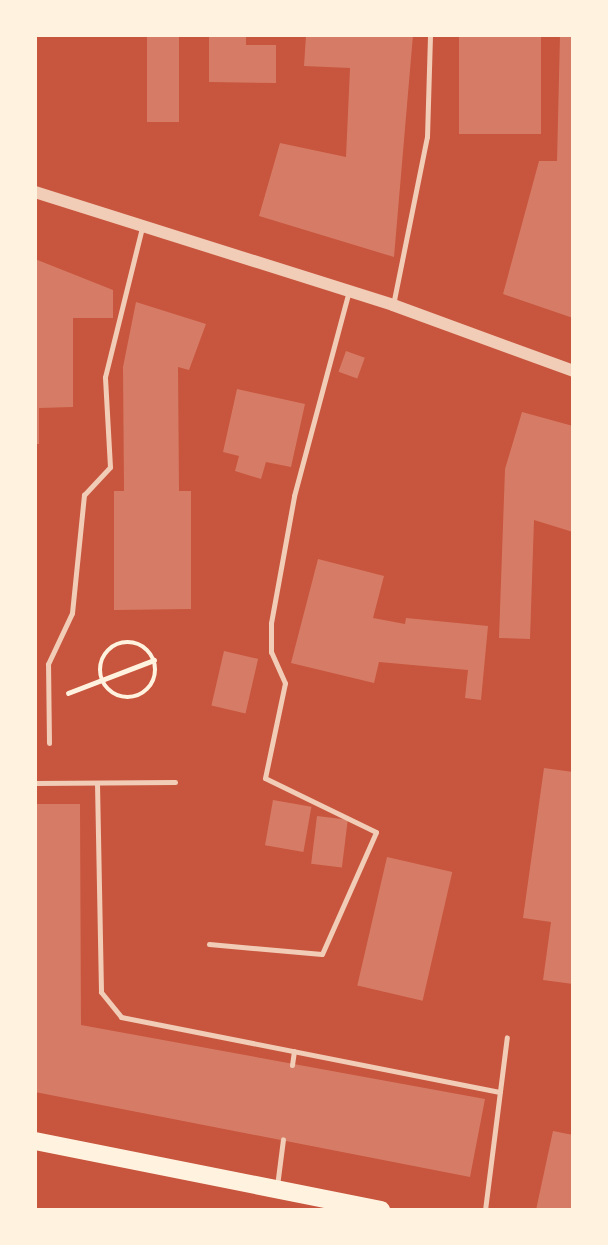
<!DOCTYPE html>
<html>
<head>
<meta charset="utf-8">
<style>
	body { margin:0 }
	#map { position:relative; width:608px; height:1245px; overflow:hidden; background:#c8553d; font-family:"Golos Text",sans-serif }
	div>[style] { position:absolute }
	[style*='--x'] { left:calc(var(--x)*1px); top:calc(var(--y)*1px); width:calc(var(--w)*1px); rotate:calc(var(--a)*1deg) }
	.building>* { inset:0; background:#d67c66; transform-origin:0 0 }
	.path>* { height:4.5px; margin:-2.25px; padding:0 2.25px; transform-origin:2.25px; border-radius:2.25px; background:#fff3e0 }
	.path>.ring { margin:-2.25px; padding:0; box-sizing:content-box; background:none; border:4.5px solid #fff3e0; border-radius:50% }
	.service>* { height:5px; margin:-2.5px; padding:0 2.5px; transform-origin:2.5px; border-radius:2.5px; background:#f1ccb7 }
	.tertiary>* { height:12px; margin:-6px; padding:0 6px; transform-origin:6px; border-radius:6px; background:#f1ccb7 }
	.primary>* { height:18px; margin:-9px; padding:0 9px; transform-origin:9px; border-radius:9px; background:#fff3e0 }
	span { translate:-50% -50%; white-space:nowrap; text-align:center; line-height:1.15; -webkit-text-stroke:7px #fff3e0; paint-order:stroke }
	.frame { position:absolute; inset:0; border:37px solid #fff3e0; pointer-events:none }
</style>
</head>
<body>
<div id="map">
	<div class="building">
		<i style="left:147px;top:35px;width:32px;height:87px"></i>
		<i style="clip-path:polygon(209px 35px,246px 35px,246px 45px,276px 45px,276px 83px,209px 82px)"></i>
		<i style="clip-path:polygon(306px 35px,413px 35px,394px 257px,259px 216px,280px 143px,346px 157px,350px 68px,304px 66px)"></i>
		<i style="left:459px;top:35px;width:82px;height:99px"></i>
		<i style="clip-path:polygon(560px 35px,573px 35px,573px 318px,503px 294px,539px 161px,557px 161px)"></i>
		<i style="clip-path:polygon(35px 259px,113px 290px,113px 318px,73px 318px,73px 407px,39px 408px,39px 444px,35px 444px)"></i>
		<i style="clip-path:polygon(136px 302px,206px 324px,189px 370px,178px 367px,179px 491px,191px 491px,191px 609px,114px 610px,114px 491px,124px 491px,123px 367px)"></i>
		<i style="left:346px;top:351px;width:20px;height:22px;rotate:20deg"></i>
		<i style="clip-path:polygon(237px 389px,305px 404px,291px 467px,266px 462px,261px 479px,235px 471px,239px 456px,223px 452px)"></i>
		<i style="clip-path:polygon(522px 412px,573px 426px,573px 532px,534px 520px,530px 639px,499px 638px,505px 469px)"></i>
		<i style="clip-path:polygon(318px 559px,384px 576px,373px 618px,405px 624px,406px 618px,488px 626px,481px 700px,465px 698px,468px 670px,379px 662px,374px 683px,291px 663px)"></i>
		<i style="left:224px;top:651px;width:35px;height:56px;rotate:13deg"></i>
		<i style="clip-path:polygon(544px 768px,573px 772px,573px 984px,543px 980px,551px 922px,523px 918px)"></i>
		<i style="left:273px;top:800px;width:39px;height:46px;rotate:10deg"></i>
		<i style="clip-path:polygon(35px 804px,80px 804px,81px 1025px,485px 1099px,470px 1177px,35px 1092px)"></i>
		<i style="left:317px;top:816px;width:31px;height:48px;rotate:7deg"></i>
		<i style="left:387px;top:857px;width:67px;height:132px;rotate:13deg"></i>
		<i style="clip-path:polygon(553px 1131px,573px 1135px,573px 1210px,536px 1210px)"></i>
	</div>
	<div class="path">
		<i class="ring" style="left:100px;top:642px;width:51.5px;height:51.5px"></i>
		<i style="--x:68;--y:693;--w:92;--a:-21"></i>
	</div>
	<div class="service">
		<i style="--x:393;--y:305;--w:171;--a:-78.6"></i>
		<i style="--x:427;--y:137;--w:102;--a:-88.3"></i>
		<i style="--x:49;--y:743;--w:79;--a:-90.7"></i>
		<i style="--x:48;--y:664;--w:56;--a:-64.8"></i>
		<i style="--x:72;--y:613;--w:119;--a:-84.2"></i>
		<i style="--x:84;--y:495;--w:38;--a:-47"></i>
		<i style="--x:110;--y:467;--w:90;--a:-93.2"></i>
		<i style="--x:105;--y:377;--w:154;--a:-76.1"></i>
		<i style="--x:35;--y:783;--w:140;--a:-0.4"></i>
		<i style="--x:97;--y:783;--w:209;--a:88.9"></i>
		<i style="--x:101;--y:992;--w:32;--a:51"></i>
		<i style="--x:121;--y:1017;--w:386;--a:11.2"></i>
		<i style="--x:209;--y:944;--w:113;--a:5.1"></i>
		<i style="--x:322;--y:954;--w:133;--a:-66.1"></i>
		<i style="--x:376;--y:832;--w:123;--a:-154.1"></i>
		<i style="--x:265;--y:778;--w:97;--a:-78.1"></i>
		<i style="--x:285;--y:683;--w:34;--a:-114"></i>
		<i style="--x:271;--y:652;--w:29;--a:-90"></i>
		<i style="--x:271;--y:623;--w:129;--a:-79.7"></i>
		<i style="--x:294;--y:496;--w:212;--a:-75"></i>
		<i style="--x:292;--y:1065;--w:14;--a:-82"></i>
		<i style="--x:277;--y:1186;--w:47;--a:-82.7"></i>
		<i style="--x:485;--y:1210;--w:174;--a:-82.8"></i>
	</div>
	<div class="tertiary">
		<i style="--x:35;--y:192;--w:375;--a:17.5"></i>
		<i style="--x:393;--y:305;--w:192;--a:20.1"></i>
	</div>
	<div class="primary">
		<i style="--x:35;--y:1141;--w:353;--a:11.3"></i>
	</div>
	<div class="frame"></div>
</div>
</body>
</html>
